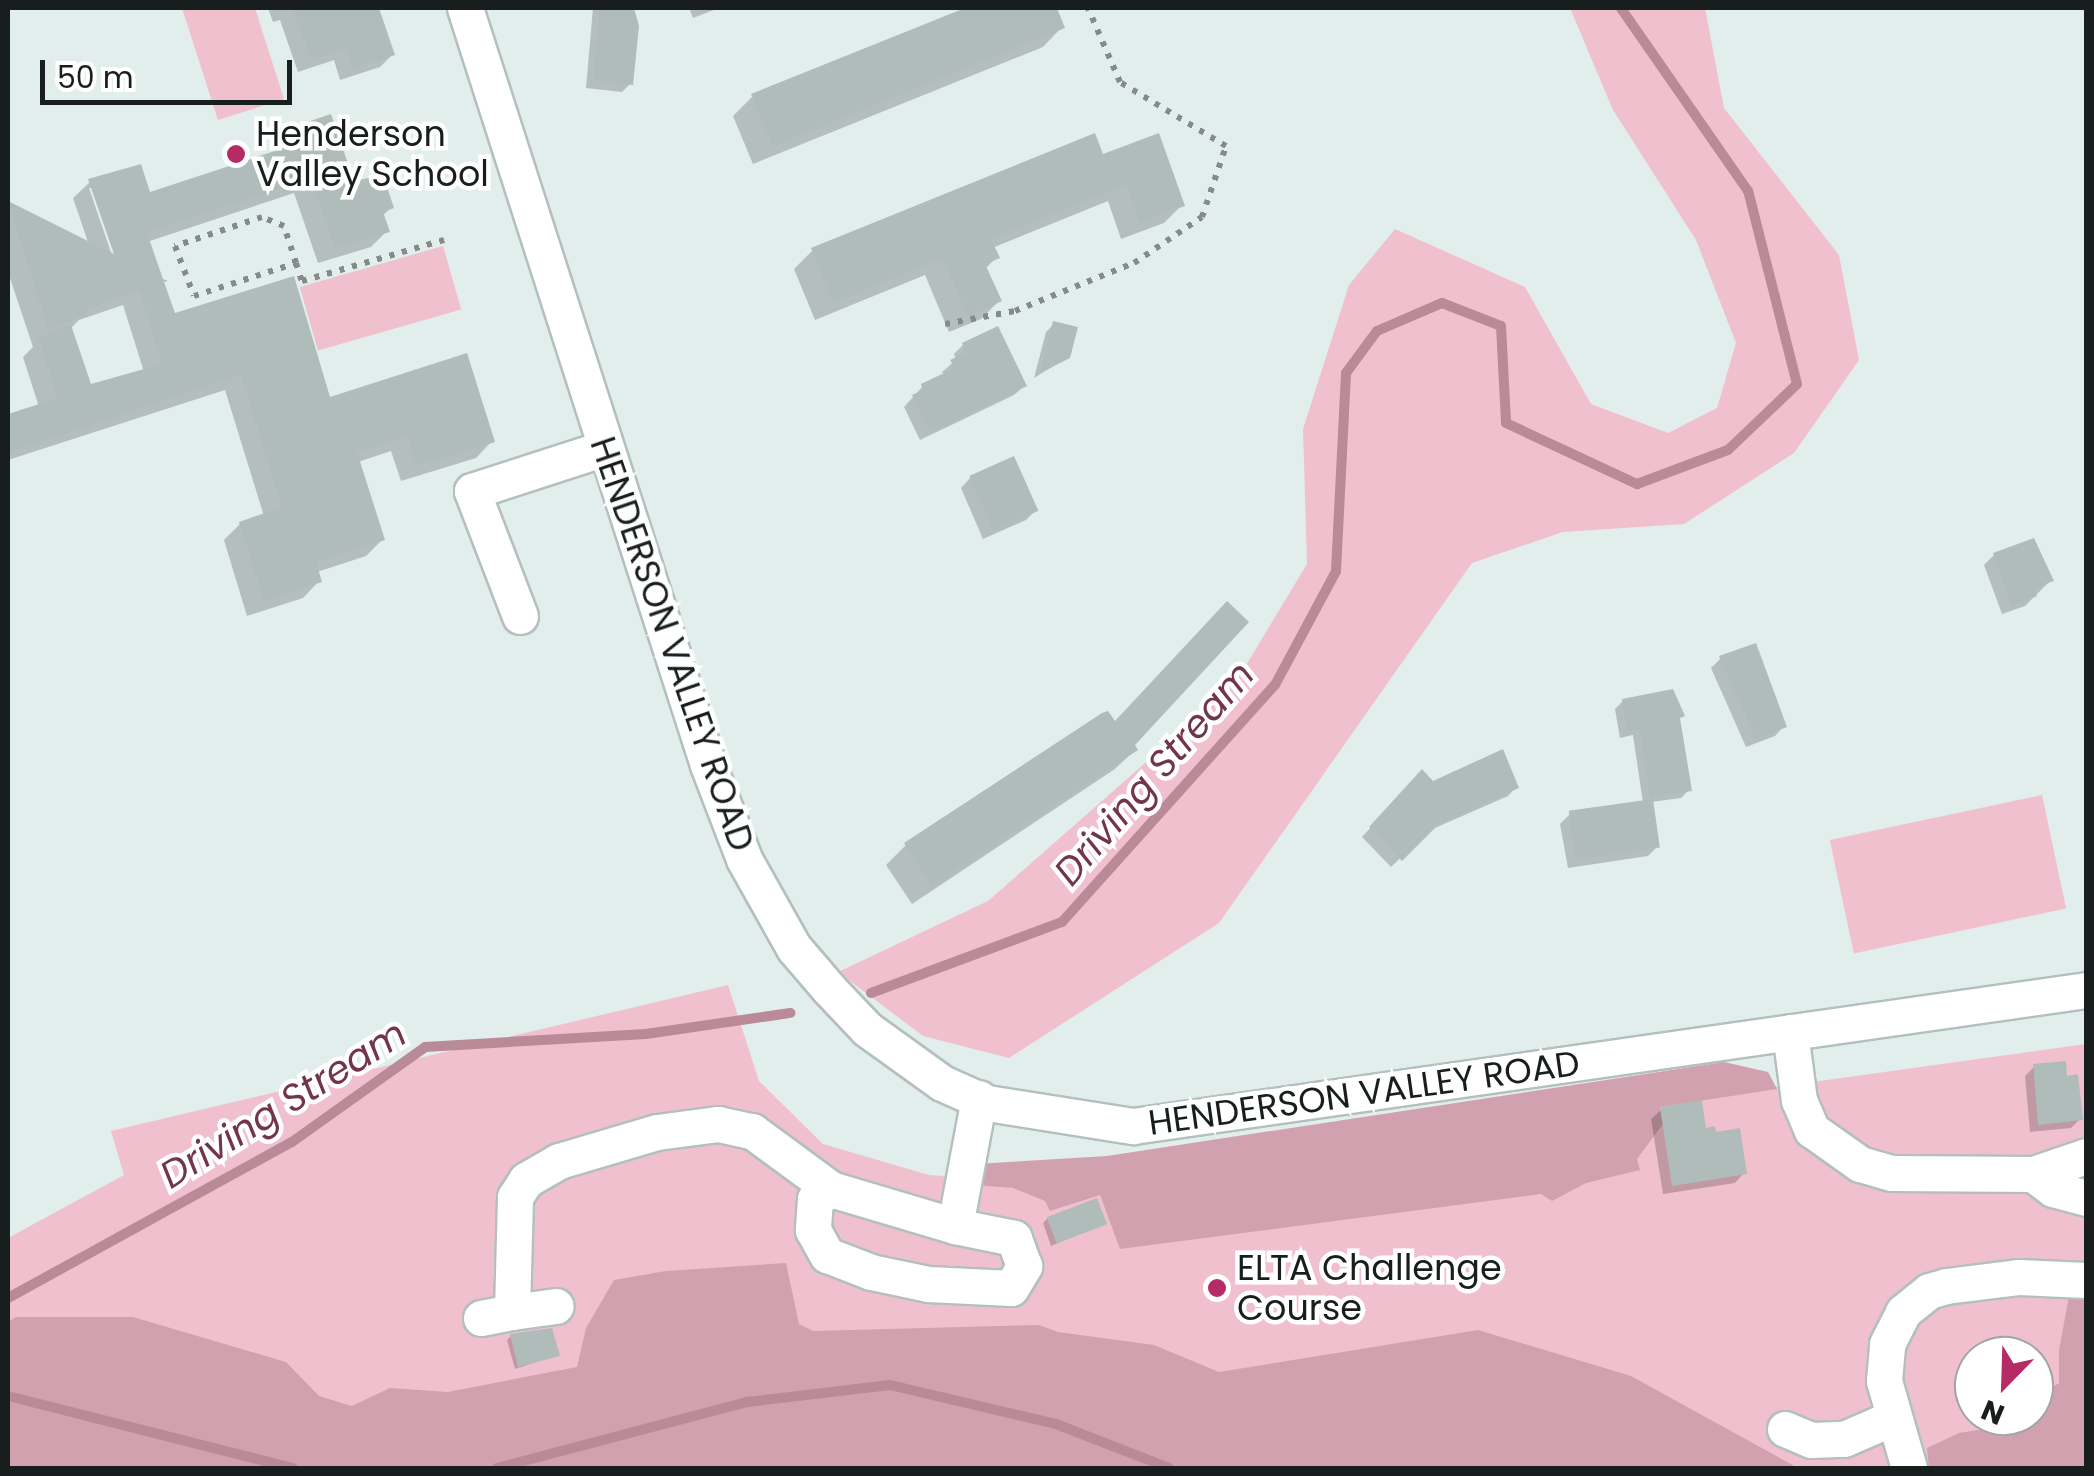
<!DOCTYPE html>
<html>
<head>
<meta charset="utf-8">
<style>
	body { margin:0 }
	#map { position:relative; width:2094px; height:1476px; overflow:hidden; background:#e1eeec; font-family:Poppins,sans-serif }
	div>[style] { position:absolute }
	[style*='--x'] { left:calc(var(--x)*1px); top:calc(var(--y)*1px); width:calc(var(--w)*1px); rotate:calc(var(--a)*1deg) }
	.green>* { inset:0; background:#f1c0ce; transform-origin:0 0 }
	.forest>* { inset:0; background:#d2a1af }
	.shadow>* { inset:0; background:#0003 }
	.stream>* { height:10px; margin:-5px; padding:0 5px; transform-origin:5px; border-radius:5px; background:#ba8a98 }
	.building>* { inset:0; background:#afbcba; transform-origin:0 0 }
	.path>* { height:6px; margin-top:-3px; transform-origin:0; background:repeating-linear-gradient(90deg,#838c8b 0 5px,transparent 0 13px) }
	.roads { filter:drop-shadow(2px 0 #b3c0be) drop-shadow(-2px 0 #b3c0be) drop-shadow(0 2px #b3c0be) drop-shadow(0 -2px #b3c0be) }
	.minor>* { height:35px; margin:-17.5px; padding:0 17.5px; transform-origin:17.5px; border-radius:17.5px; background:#fff }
	.dots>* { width:28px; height:28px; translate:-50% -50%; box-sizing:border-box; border:5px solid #fff; border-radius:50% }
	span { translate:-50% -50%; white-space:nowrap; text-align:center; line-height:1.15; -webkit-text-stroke:9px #fff; paint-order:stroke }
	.poi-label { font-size:35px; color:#181d1d }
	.left { translate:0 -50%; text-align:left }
	.street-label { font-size:35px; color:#181d1d }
	.water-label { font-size:38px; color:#73354b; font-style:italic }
	.frame { position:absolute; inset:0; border:10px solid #181d1d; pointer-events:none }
	.north { position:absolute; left:1954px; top:1336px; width:100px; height:100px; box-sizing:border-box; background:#fff; border:2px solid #a3a5a5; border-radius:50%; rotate:203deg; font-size:28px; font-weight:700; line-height:40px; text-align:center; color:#181d1d }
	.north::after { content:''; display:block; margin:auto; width:35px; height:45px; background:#b52b66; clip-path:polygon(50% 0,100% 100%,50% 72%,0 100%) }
	.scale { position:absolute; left:40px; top:60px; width:252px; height:45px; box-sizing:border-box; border:5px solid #181d1d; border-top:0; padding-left:12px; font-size:30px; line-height:35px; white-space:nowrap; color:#181d1d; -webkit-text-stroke:8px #fff; paint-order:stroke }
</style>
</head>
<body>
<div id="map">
	<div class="green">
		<i style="clip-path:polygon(182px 8px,255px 8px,284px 99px,218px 120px)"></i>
		<i style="clip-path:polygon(1570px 8px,1705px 8px,1724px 108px,1839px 255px,1859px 360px,1794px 453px,1684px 524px,1563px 532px,1472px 563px,1219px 923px,1009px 1058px,923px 1036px,838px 972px,988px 901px,1234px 685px,1307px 564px,1303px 429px,1349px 285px,1395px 229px,1525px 287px,1591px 404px,1668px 433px,1717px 408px,1736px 343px,1696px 240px,1613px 110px)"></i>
		<i style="left:443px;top:246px;width:66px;height:149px;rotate:74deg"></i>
		<i style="left:2042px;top:795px;width:116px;height:217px;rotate:78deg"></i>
		<i style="clip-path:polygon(evenodd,728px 985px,759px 1081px,823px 1144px,929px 1175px,1077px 1184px,2086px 1044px,2086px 1468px,380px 1468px,8px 1380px,8px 1238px,124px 1175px,111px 1131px,728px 985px,1974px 1356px,2034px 1356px,2034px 1416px,1974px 1416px,1974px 1356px)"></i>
	</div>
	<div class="forest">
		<i style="clip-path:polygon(1724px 1062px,1768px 1072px,1777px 1089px,1660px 1107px,1663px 1124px,1637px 1159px,1640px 1170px,1586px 1183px,1552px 1201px,1541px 1194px,1120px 1249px,1100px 1195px,1050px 1211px,1045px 1201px,1013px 1188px,974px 1185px,976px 1164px,1107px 1156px)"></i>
		<i style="clip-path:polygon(786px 1263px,799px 1324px,813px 1331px,1039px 1325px,1058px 1332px,1154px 1345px,1219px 1372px,1478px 1330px,1631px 1376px,1798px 1468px,8px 1468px,8px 1322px,16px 1317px,133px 1317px,286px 1362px,319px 1396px,352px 1406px,390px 1388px,448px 1392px,577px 1367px,586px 1328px,614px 1280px,666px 1271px)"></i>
		<i style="clip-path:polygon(2086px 1285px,2086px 1468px,1929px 1468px,1927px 1448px,1959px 1433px,2028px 1422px,2034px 1416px,2037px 1383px,2051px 1388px,2059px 1383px,2059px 1350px,2069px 1296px)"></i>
	</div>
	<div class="shadow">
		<i style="clip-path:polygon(268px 8px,356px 8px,393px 54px,380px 67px,340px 80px,334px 60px,298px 72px,280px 20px,273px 22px)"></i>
		<i style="clip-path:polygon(593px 8px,631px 8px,636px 23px,630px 84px,622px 92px,586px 88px)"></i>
		<i style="clip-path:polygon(689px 8px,719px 8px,693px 18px)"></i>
		<i style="clip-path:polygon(972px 8px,1055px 8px,1062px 27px,1043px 47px,753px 164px,733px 116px,753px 96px)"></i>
		<i style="clip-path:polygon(evenodd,294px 130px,352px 183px,391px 208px,382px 216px,387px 231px,371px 247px,318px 263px,294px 193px,147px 242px,173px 316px,329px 400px,492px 441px,476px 458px,401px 481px,391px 451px,358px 462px,382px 540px,366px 556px,317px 572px,319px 581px,303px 598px,247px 616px,224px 540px,240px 524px,264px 516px,225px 390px,8px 460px,8px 416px,39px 407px,23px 357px,33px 347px,8px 272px,8px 203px,89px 245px,73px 198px,90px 182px,149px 195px,280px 152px,278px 146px,294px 130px,89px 188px,94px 188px,121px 265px,116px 267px,89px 188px,294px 130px,123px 305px,144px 372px,90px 388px,70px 329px,79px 320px,123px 305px)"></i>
		<i style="clip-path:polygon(1102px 157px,1182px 205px,1164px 223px,1121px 239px,1108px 201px,992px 248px,997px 257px,985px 269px,999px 301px,981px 319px,949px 332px,925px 275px,815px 320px,794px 269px,812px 251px)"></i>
		<i style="clip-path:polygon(1054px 324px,1068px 357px,1034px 378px,1046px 332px)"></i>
		<i style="clip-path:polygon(963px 345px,1024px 386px,1014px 395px,920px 440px,904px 407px,923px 386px,945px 376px,942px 372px,956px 360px,954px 354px)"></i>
		<i style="clip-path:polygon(970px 478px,1035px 511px,1026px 520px,983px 539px,961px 488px)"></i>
		<i style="clip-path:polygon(1994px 555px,2051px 580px,2025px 606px,2002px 614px,1984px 565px)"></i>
		<i style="clip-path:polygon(1721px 658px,1784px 726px,1775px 736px,1746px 747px,1711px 668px)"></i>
		<i style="clip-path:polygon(1623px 701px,1678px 720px,1689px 790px,1681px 798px,1651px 802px,1658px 846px,1648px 856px,1568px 868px,1560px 824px,1570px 814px,1643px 803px,1633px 735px,1620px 738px,1615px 709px)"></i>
		<i style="clip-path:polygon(1132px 745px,1135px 750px,1115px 769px,912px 904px,886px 865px,906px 845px)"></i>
		<i style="clip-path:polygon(1413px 781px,1432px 784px,1516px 787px,1508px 796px,1428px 831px,1391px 867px,1362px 837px)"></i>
		<i style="clip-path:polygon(2034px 1067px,2065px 1078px,2080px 1119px,2071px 1128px,2030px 1132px,2025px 1076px)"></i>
		<i style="clip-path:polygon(1661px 1110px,1704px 1131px,1744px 1173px,1735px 1183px,1663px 1194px,1651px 1119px)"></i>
		<i style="clip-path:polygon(1047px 1219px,1104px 1223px,1051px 1246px,1043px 1223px)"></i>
		<i style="clip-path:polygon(511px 1336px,557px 1355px,515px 1369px,507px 1340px)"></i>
	</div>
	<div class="stream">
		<i style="--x:871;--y:993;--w:204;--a:-20.4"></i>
		<i style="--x:1062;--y:922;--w:319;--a:-48.1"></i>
		<i style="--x:1275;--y:685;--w:129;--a:-61.8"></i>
		<i style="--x:1336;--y:571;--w:198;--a:-87.1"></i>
		<i style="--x:1346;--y:373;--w:52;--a:-53.6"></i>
		<i style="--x:1377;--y:331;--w:71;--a:-23.3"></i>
		<i style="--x:1442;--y:303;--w:63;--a:21.3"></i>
		<i style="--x:1501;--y:326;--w:97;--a:87"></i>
		<i style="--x:1506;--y:423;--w:145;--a:25"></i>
		<i style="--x:1637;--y:484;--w:97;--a:-20.5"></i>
		<i style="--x:1728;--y:450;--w:95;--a:-43.7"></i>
		<i style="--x:1797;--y:384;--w:199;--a:-104.2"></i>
		<i style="--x:1748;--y:191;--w:223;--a:-124.8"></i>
		<i style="--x:8;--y:1298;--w:324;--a:-28.8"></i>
		<i style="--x:292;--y:1142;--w:163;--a:-35.5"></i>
		<i style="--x:425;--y:1047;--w:221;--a:-3.4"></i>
		<i style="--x:646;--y:1034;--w:146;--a:-8.3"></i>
		<i style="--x:8;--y:1396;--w:294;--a:14.2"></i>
		<i style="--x:497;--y:1468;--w:259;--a:-14.8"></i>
		<i style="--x:747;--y:1402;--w:144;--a:-6.8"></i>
		<i style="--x:890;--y:1385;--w:171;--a:13.2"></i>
		<i style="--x:1056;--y:1424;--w:121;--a:21.3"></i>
	</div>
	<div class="building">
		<i style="clip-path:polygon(293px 8px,379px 8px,395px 55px,353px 69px,347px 48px,311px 60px)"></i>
		<i style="clip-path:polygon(600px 8px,634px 8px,639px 26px,633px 85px,593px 80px)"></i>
		<i style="clip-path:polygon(965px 8px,1057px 8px,1065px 28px,773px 146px,751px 94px)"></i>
		<i style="clip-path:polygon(331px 114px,354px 181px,383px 175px,394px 208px,383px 212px,390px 232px,335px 248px,311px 179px,147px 233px,163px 279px,168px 281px,164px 282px,175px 313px,294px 276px,330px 397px,467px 353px,495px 442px,417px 466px,408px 436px,357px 452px,385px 540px,316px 562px,322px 582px,264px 601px,239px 522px,282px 507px,241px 375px,8px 453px,8px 414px,58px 398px,38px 338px,71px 325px,91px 384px,162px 364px,140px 291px,86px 309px,88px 315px,48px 328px,8px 201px,114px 254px,88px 179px,141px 164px,150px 192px,299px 143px,293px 127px)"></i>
		<i style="clip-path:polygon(1095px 133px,1103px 154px,1159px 133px,1185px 206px,1140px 222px,1126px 185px,991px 239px,1000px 258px,985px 264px,1002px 301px,968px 316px,943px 258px,833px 303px,811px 248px)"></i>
		<i style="clip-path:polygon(1053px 321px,1078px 327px,1070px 358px,1040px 373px)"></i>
		<i style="clip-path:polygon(998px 326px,1027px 386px,930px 432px,912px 395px,923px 390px,921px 384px,955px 368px,950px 360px,966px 353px,962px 343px)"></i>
		<i style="left:1014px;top:456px;width:60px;height:49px;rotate:66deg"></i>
		<i style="clip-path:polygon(2034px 538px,2054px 581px,2034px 588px,2037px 596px,2012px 606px,1993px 553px)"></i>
		<i style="clip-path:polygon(1227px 601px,1249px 622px,1135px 745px,1138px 750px,932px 886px,904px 843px,1102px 713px,1108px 711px,1115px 721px)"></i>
		<i style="clip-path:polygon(1756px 643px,1787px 727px,1756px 739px,1719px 656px)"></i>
		<i style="clip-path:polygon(1673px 689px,1685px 716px,1680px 718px,1692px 791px,1650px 797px,1640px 729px,1627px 732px,1622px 699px)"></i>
		<i style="clip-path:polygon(1503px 749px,1519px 788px,1440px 823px,1402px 861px,1369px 827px,1422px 769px,1433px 781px)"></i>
		<i style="left:1653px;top:799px;width:49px;height:85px;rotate:82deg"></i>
		<i style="clip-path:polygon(2066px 1061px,2067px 1076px,2078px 1074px,2083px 1120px,2038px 1125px,2033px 1064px)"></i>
		<i style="clip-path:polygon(1702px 1100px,1706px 1128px,1715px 1126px,1716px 1132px,1740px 1128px,1747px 1174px,1672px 1186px,1660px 1107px)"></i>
		<i style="left:1097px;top:1198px;width:28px;height:54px;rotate:69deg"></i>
		<i style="clip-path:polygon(552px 1328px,560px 1356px,518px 1367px,510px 1334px)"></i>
	</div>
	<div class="path">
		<i style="--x:296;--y:263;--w:39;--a:-108"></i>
		<i style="--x:284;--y:226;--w:24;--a:-158"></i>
		<i style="--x:262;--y:217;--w:92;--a:161.6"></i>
		<i style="--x:175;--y:246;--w:53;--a:69.2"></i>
		<i style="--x:194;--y:296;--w:107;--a:-17.9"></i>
		<i style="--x:296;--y:263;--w:19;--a:72"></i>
		<i style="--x:302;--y:281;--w:148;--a:-16.1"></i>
		<i style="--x:945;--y:324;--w:71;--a:-10.5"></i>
		<i style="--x:1015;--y:311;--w:128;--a:-22"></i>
		<i style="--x:1134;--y:263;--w:82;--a:-34.1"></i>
		<i style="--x:1202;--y:217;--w:75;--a:-71.3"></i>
		<i style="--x:1226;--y:146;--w:124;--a:-148.9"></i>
		<i style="--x:1120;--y:82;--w:81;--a:-113.4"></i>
	</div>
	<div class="roads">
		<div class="minor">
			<i style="--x:465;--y:8;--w:795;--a:72.2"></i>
			<i style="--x:708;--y:765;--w:101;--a:69"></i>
			<i style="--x:744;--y:859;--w:102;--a:60.7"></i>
			<i style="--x:794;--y:948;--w:55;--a:49.4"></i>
			<i style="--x:830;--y:990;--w:54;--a:46.5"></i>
			<i style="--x:867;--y:1029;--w:92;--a:35.8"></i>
			<i style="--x:942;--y:1083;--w:49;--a:24"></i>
			<i style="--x:987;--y:1103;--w:148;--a:9"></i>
			<i style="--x:1133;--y:1126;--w:963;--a:-8.12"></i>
			<i style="--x:520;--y:616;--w:134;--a:-111"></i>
			<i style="--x:472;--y:491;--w:140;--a:-17.9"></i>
			<i style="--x:1790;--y:1032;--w:69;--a:82.5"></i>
			<i style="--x:1799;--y:1100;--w:33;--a:67"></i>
			<i style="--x:1812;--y:1130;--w:59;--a:35.3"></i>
			<i style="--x:1860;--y:1164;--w:33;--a:16"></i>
			<i style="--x:1892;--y:1173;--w:141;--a:0.4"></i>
			<i style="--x:2033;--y:1174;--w:56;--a:-18.8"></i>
			<i style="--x:2033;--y:1174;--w:25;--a:37"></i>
			<i style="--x:2053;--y:1189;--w:34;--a:15"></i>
			<i style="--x:955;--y:1226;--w:129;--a:-163.4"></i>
			<i style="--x:831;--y:1189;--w:19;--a:148"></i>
			<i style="--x:815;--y:1199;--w:31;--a:94"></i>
			<i style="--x:813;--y:1230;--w:29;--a:61"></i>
			<i style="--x:827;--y:1255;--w:47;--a:21.1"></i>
			<i style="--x:871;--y:1272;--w:58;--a:11.9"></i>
			<i style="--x:928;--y:1284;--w:83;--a:2.8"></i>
			<i style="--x:1011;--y:1288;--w:26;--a:-59"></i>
			<i style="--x:1024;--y:1266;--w:30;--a:-110"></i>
			<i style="--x:1014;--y:1238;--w:60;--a:-168.5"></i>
			<i style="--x:955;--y:1226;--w:130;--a:-79.4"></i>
			<i style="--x:512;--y:1312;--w:44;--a:-7.8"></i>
			<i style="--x:481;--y:1318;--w:32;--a:-11"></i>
			<i style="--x:512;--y:1312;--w:115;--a:-88.5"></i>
			<i style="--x:515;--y:1197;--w:20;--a:-57"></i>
			<i style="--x:526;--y:1180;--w:38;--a:-30"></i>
			<i style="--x:559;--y:1161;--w:102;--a:-16.5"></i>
			<i style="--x:657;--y:1132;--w:62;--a:-7.5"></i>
			<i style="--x:718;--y:1124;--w:35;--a:12"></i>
			<i style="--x:752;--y:1131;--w:98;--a:36.3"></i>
			<i style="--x:1785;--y:1429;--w:28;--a:23"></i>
			<i style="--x:1811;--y:1440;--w:33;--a:-2"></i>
			<i style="--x:1844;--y:1439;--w:52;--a:-23.6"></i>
			<i style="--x:1909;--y:1468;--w:91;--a:-106"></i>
			<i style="--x:1884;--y:1381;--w:37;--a:-85"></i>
			<i style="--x:1887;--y:1344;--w:36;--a:-63"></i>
			<i style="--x:1903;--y:1312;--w:33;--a:-39"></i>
			<i style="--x:1929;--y:1291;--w:18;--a:-16"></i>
			<i style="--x:1946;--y:1286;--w:74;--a:-7"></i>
			<i style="--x:2019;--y:1277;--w:67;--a:2.6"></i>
		</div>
	</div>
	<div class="dots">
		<i style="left:236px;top:154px;background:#b52b66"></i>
		<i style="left:1217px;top:1288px;background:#b52b66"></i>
	</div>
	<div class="poi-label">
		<span class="left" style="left:256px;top:154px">Henderson<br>Valley School</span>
		<span class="left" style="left:1237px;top:1288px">ELTA Challenge<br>Course</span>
	</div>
	<div class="street-label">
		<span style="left:672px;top:644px;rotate:71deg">HENDERSON VALLEY ROAD</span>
		<span style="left:1364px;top:1093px;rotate:-8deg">HENDERSON VALLEY ROAD</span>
	</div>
	<div class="water-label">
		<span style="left:1154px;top:773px;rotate:-49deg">Driving Stream</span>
		<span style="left:283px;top:1104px;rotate:-32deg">Driving Stream</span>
	</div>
	<div class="frame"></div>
	<div class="north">N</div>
	<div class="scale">50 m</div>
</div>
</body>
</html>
